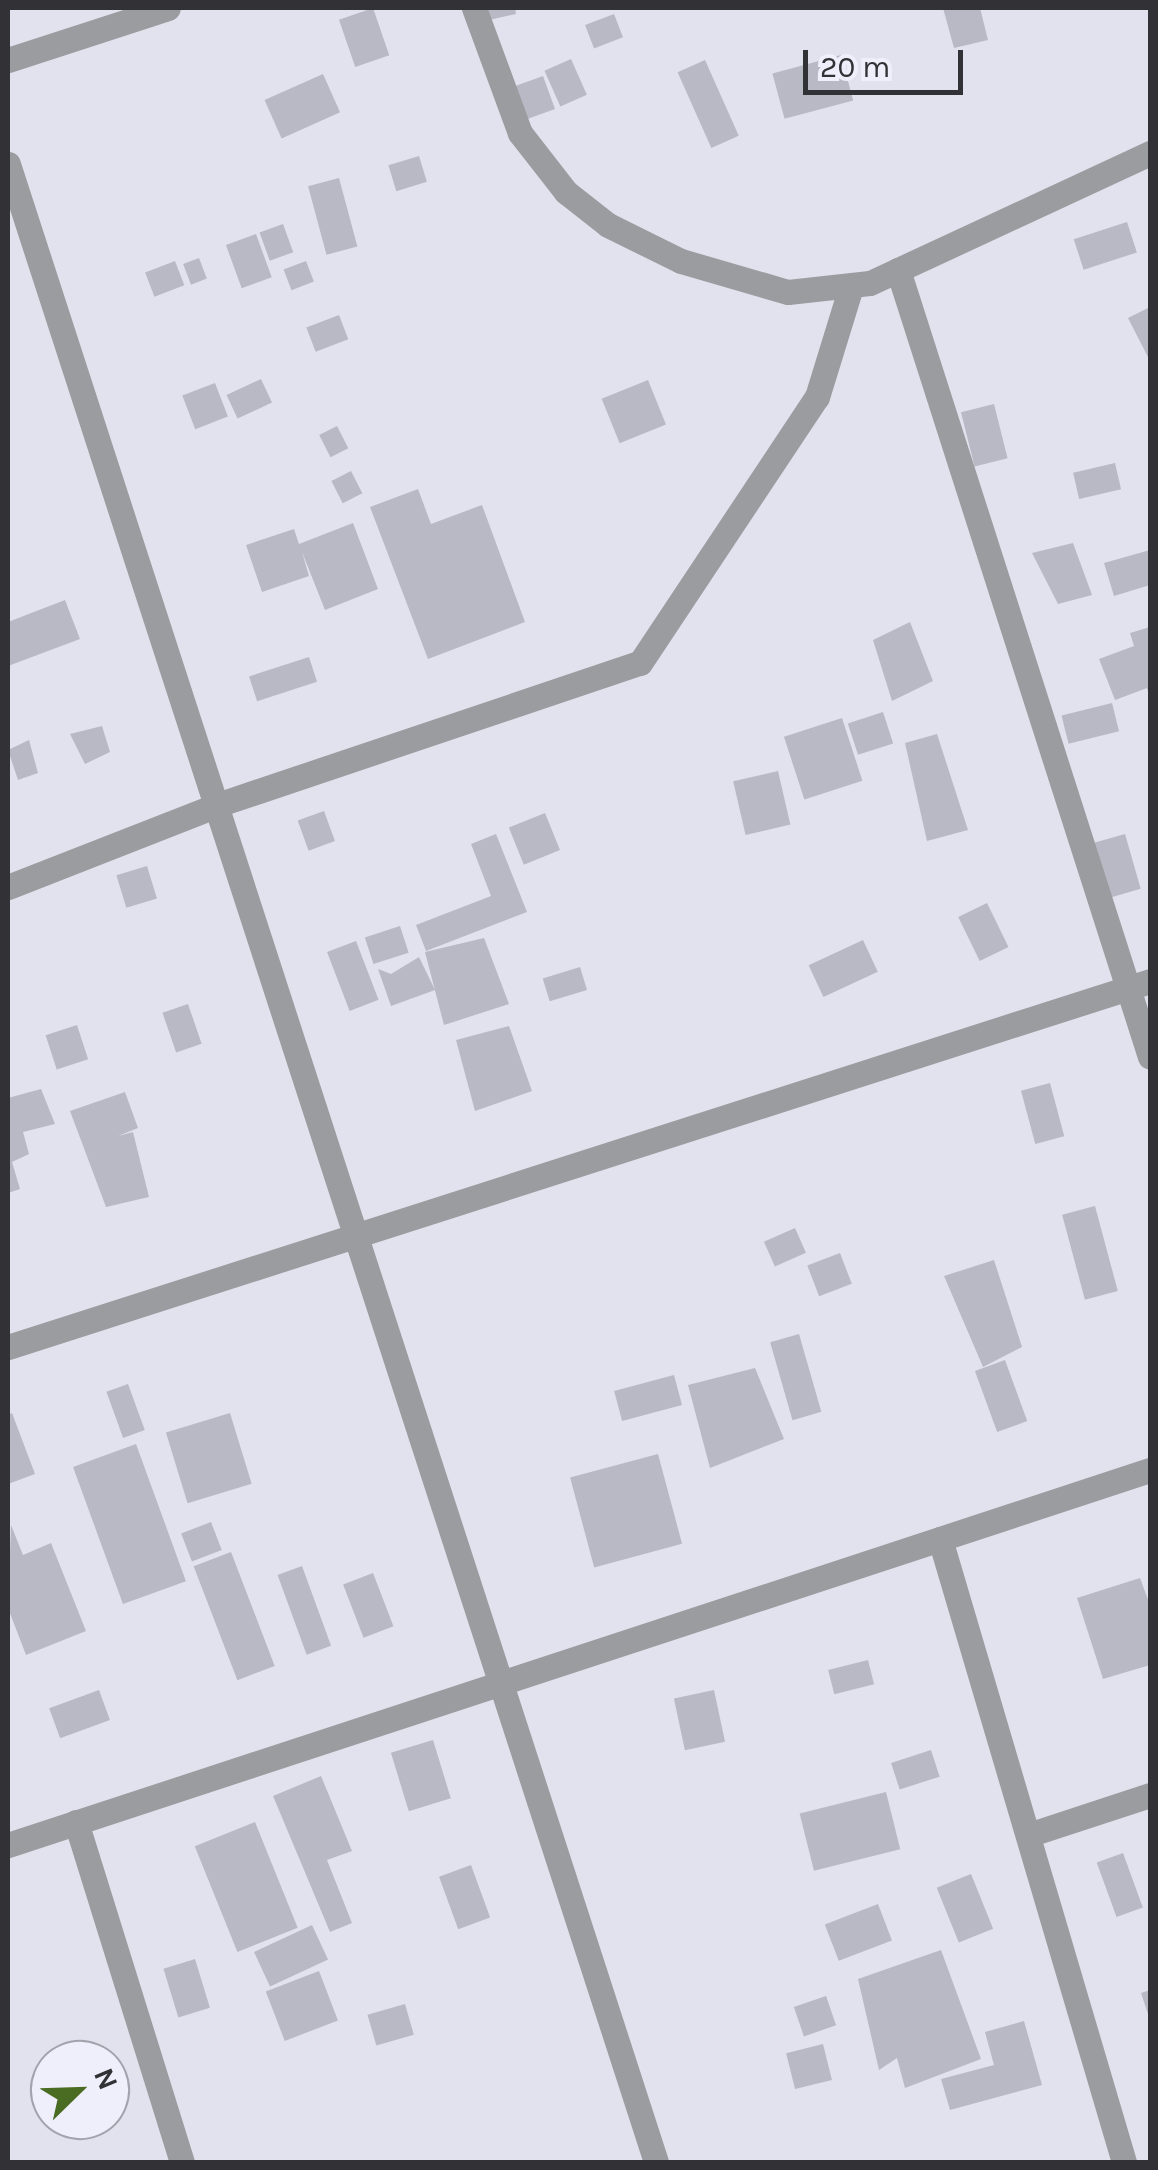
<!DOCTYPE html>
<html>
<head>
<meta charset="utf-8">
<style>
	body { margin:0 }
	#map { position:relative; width:1158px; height:2170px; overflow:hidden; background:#e1e2ed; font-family:Karla,sans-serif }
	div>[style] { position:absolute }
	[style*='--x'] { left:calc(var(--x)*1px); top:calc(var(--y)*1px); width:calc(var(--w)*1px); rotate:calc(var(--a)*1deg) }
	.building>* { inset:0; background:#b8b9c4; transform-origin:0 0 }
	.street>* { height:25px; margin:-12.5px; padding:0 12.5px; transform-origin:12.5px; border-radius:12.5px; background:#9b9ca0 }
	span { translate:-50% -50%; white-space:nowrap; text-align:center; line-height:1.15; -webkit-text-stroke:10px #eeeffa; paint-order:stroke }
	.frame { position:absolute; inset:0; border:10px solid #313136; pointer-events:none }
	.north { position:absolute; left:30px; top:2040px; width:100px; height:100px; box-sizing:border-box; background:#eeeffa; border:2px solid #a2a3ac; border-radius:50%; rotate:67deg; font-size:28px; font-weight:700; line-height:40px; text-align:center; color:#313136 }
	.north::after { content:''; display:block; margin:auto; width:35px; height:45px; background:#4a6b22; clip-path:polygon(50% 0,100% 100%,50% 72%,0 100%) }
	.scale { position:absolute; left:803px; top:50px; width:160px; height:45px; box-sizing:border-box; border:5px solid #313136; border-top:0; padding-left:12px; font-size:30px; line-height:35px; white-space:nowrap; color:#313136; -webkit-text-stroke:8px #eeeffa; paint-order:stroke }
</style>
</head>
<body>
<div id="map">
	<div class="building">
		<i style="left:373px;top:8px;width:50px;height:36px;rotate:71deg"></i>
		<i style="clip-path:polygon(486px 8px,515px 8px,516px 14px,489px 20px)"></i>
		<i style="clip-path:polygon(943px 8px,980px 8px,988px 40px,954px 48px)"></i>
		<i style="left:614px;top:14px;width:25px;height:31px;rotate:69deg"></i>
		<i style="left:841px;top:55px;width:47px;height:71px;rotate:75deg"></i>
		<i style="left:571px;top:59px;width:39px;height:29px;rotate:66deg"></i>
		<i style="left:705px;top:60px;width:83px;height:30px;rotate:66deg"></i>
		<i style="left:323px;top:74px;width:42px;height:64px;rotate:66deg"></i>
		<i style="left:543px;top:76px;width:35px;height:36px;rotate:70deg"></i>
		<i style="left:419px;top:156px;width:27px;height:32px;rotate:73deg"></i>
		<i style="left:339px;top:178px;width:71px;height:32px;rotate:75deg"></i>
		<i style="left:1127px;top:222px;width:32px;height:56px;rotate:72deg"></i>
		<i style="left:283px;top:224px;width:30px;height:25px;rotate:70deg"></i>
		<i style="left:256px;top:234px;width:46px;height:32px;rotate:70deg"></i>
		<i style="left:199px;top:258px;width:22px;height:17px;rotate:69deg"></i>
		<i style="left:175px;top:261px;width:26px;height:32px;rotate:69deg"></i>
		<i style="left:306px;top:261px;width:22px;height:24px;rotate:69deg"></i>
		<i style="clip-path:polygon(1150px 307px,1150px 361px,1128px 318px)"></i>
		<i style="left:339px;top:315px;width:26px;height:35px;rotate:69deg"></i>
		<i style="left:261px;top:379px;width:26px;height:38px;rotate:65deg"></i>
		<i style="left:648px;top:380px;width:48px;height:50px;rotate:68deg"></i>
		<i style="left:215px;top:383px;width:36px;height:35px;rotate:69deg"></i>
		<i style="left:994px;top:404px;width:56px;height:34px;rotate:76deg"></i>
		<i style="left:337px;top:426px;width:25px;height:20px;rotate:63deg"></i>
		<i style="left:1115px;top:463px;width:27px;height:43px;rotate:77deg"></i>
		<i style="left:351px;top:471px;width:25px;height:22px;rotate:63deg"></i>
		<i style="clip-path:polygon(418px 489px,431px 524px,482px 505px,525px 622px,428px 659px,370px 507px)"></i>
		<i style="clip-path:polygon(353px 523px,378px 589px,325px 610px,302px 552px,309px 576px,262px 592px,246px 545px,294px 529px,299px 544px)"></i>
		<i style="clip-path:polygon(1073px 543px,1092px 595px,1058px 604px,1032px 553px)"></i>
		<i style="clip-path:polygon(1150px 550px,1150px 585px,1114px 596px,1104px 563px)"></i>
		<i style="clip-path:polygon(65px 600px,80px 639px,8px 666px,8px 622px)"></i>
		<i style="clip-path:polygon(910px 622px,933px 681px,892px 701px,873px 640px)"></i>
		<i style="clip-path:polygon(1150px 627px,1150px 697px,1147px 688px,1115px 700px,1099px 659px,1134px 646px,1130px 633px)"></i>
		<i style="left:309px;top:657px;width:26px;height:63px;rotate:72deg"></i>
		<i style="left:1112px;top:703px;width:29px;height:52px;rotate:76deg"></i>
		<i style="left:883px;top:712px;width:33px;height:37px;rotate:72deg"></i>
		<i style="left:842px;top:718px;width:66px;height:61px;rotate:72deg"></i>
		<i style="clip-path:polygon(102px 726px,110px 752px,85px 764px,70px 734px)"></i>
		<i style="clip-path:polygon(937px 734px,968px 830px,927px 841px,905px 743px)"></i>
		<i style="clip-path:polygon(29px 740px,38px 773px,18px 780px,8px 750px)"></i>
		<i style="left:778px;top:771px;width:55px;height:46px;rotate:77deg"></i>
		<i style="left:324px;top:811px;width:32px;height:28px;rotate:70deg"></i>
		<i style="left:545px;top:813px;width:40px;height:39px;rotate:68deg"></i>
		<i style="clip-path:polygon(496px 834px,527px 912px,426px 951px,416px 925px,491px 896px,471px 844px)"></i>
		<i style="left:1125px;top:834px;width:57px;height:33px;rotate:74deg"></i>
		<i style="left:147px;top:866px;width:34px;height:32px;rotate:73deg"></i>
		<i style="left:987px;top:903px;width:49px;height:32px;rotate:64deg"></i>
		<i style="left:400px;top:926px;width:28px;height:37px;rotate:72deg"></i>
		<i style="clip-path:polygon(484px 938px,509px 1004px,444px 1025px,425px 952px)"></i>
		<i style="left:863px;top:940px;width:35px;height:60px;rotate:65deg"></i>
		<i style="left:356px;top:941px;width:63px;height:31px;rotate:69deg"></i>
		<i style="clip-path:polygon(419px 957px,435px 990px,391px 1006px,378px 969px,391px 974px)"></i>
		<i style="left:580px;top:967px;width:24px;height:39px;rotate:73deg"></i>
		<i style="left:188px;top:1004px;width:42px;height:27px;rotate:71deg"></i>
		<i style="left:77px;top:1025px;width:36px;height:33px;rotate:72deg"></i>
		<i style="clip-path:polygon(509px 1026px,532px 1091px,475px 1111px,456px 1040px)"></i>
		<i style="left:1050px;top:1083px;width:55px;height:30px;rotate:75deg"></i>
		<i style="clip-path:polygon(41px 1089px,55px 1124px,23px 1132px,29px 1154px,12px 1162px,20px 1189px,8px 1193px,8px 1098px)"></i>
		<i style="clip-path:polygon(125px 1092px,138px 1128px,118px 1136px,133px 1132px,149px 1197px,106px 1207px,70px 1111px)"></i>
		<i style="left:1095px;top:1206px;width:88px;height:34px;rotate:75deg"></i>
		<i style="left:795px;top:1228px;width:27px;height:34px;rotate:66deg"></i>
		<i style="left:840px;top:1253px;width:33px;height:35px;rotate:69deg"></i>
		<i style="clip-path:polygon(994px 1260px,1022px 1347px,983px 1367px,944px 1276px)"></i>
		<i style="left:799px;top:1334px;width:81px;height:30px;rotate:74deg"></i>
		<i style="left:1005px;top:1360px;width:65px;height:32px;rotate:70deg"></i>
		<i style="clip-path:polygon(755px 1368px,784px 1439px,710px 1468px,688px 1385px)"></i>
		<i style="left:674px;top:1375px;width:31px;height:62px;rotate:75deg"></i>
		<i style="left:128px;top:1384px;width:49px;height:23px;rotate:70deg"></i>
		<i style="clip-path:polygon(12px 1413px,35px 1474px,8px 1484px,8px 1415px)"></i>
		<i style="left:230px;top:1413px;width:74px;height:67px;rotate:73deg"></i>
		<i style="left:136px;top:1444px;width:146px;height:67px;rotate:70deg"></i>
		<i style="left:658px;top:1454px;width:93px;height:91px;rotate:75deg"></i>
		<i style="left:211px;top:1522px;width:30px;height:32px;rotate:69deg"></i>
		<i style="clip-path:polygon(11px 1525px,23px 1555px,51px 1543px,86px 1631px,26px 1655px,8px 1608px)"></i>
		<i style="left:231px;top:1552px;width:122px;height:40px;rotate:69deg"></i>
		<i style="left:302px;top:1566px;width:85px;height:26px;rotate:70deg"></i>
		<i style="left:373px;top:1573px;width:57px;height:32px;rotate:69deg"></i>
		<i style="clip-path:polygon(1140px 1578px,1150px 1605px,1150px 1665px,1103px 1679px,1077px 1598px)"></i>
		<i style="left:868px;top:1660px;width:25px;height:41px;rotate:76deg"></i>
		<i style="left:99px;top:1690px;width:32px;height:53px;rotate:70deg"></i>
		<i style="left:714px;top:1690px;width:53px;height:41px;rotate:78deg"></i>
		<i style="left:433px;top:1740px;width:61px;height:44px;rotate:73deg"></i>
		<i style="left:931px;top:1750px;width:28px;height:42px;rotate:72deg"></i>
		<i style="clip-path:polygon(321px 1776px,352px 1851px,327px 1860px,352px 1923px,330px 1932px,273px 1796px)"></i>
		<i style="left:886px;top:1792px;width:59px;height:89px;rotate:76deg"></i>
		<i style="left:255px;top:1822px;width:114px;height:65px;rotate:68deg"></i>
		<i style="left:1123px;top:1853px;width:58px;height:28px;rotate:70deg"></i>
		<i style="left:471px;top:1865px;width:56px;height:34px;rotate:70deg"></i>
		<i style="left:971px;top:1874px;width:59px;height:37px;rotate:68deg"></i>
		<i style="left:878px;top:1904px;width:39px;height:57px;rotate:69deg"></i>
		<i style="left:312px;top:1925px;width:38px;height:64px;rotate:65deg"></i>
		<i style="clip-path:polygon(941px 1950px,981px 2059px,905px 2088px,897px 2058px,879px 2070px,858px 1979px)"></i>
		<i style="left:195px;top:1959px;width:51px;height:33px;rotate:73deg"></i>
		<i style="left:319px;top:1971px;width:53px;height:57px;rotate:69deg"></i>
		<i style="clip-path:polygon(1150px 1990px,1150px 2020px,1141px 1993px)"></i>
		<i style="left:826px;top:1996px;width:31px;height:34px;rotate:71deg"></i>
		<i style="left:405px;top:2004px;width:32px;height:39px;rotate:74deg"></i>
		<i style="clip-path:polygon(1024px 2021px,1042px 2085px,950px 2110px,941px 2079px,994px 2065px,985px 2032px)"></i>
		<i style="left:823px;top:2044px;width:37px;height:38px;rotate:76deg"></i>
	</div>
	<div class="street">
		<i style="--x:474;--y:8;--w:133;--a:69.8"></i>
		<i style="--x:520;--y:133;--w:75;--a:52.1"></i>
		<i style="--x:566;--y:192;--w:53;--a:38.2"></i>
		<i style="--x:608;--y:225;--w:81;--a:26.3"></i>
		<i style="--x:681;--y:261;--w:111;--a:16.2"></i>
		<i style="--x:788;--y:292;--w:82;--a:-6.3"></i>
		<i style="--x:870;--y:283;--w:309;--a:-24.9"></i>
		<i style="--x:8;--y:60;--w:168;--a:-18"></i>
		<i style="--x:8;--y:164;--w:2100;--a:72.03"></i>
		<i style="--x:898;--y:270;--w:826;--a:72.24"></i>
		<i style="--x:8;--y:887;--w:228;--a:-21.4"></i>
		<i style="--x:220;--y:804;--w:443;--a:-18.6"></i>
		<i style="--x:640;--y:663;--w:320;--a:-56.4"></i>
		<i style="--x:817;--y:397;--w:112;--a:-72.9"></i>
		<i style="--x:8;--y:1347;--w:1199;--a:-17.77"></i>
		<i style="--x:940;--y:1539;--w:650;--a:73.55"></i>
		<i style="--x:76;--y:1822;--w:356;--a:72.7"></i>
		<i style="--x:1028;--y:1835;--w:128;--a:-18.2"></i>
		<i style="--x:8;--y:1845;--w:1202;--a:-18.18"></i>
	</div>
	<div class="frame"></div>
	<div class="north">N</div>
	<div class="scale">20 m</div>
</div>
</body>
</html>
